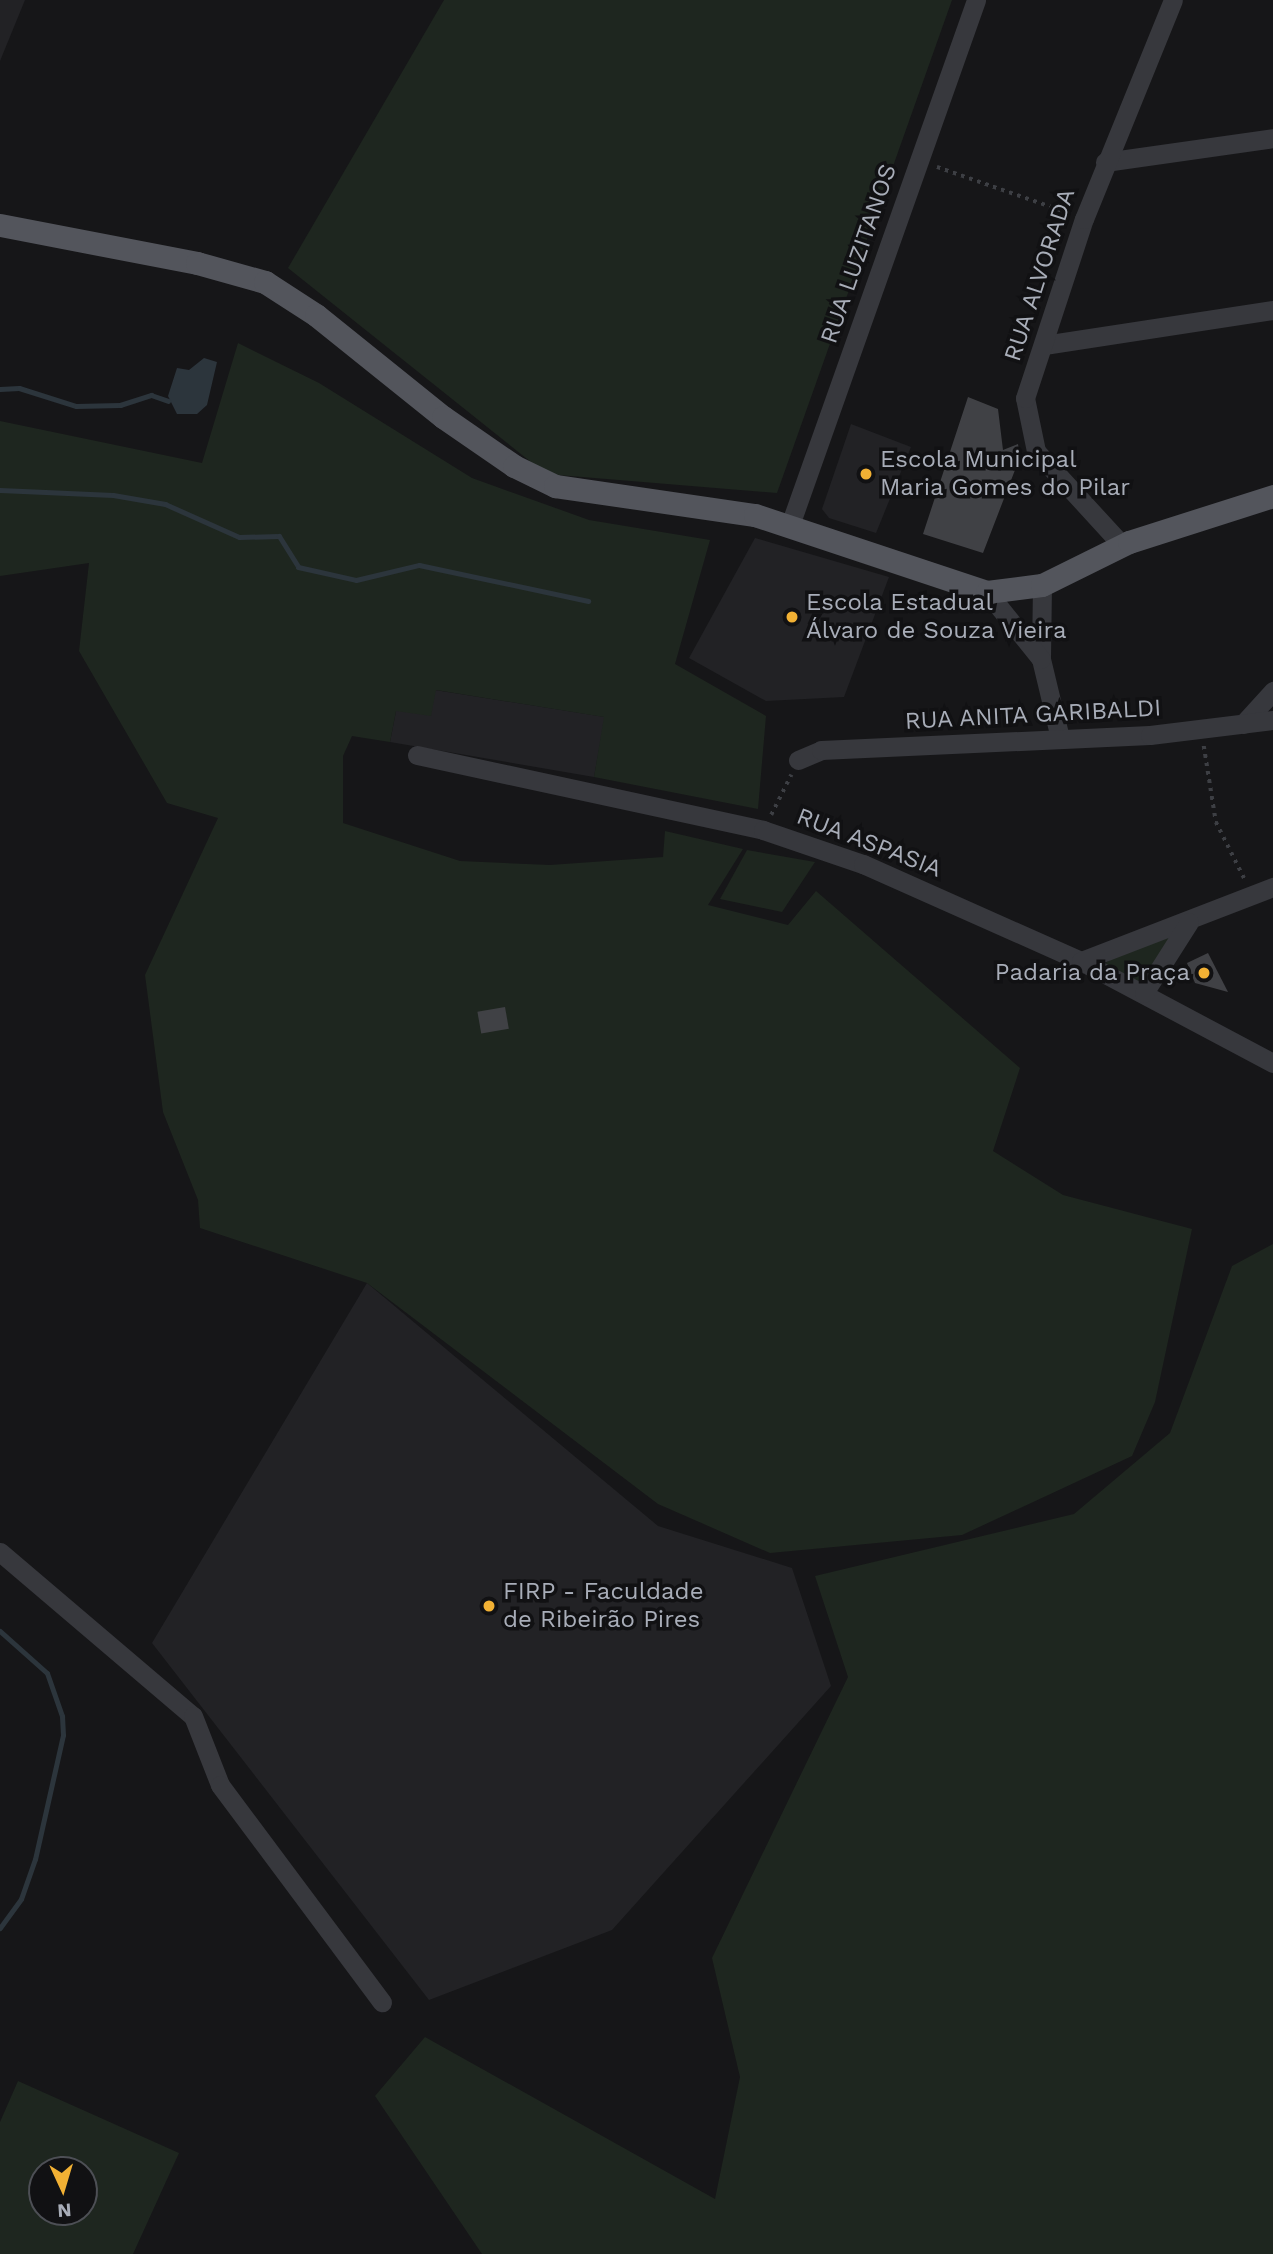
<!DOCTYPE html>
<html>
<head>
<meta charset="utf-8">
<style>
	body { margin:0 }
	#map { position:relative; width:1273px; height:2254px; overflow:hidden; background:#161618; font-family:"Work Sans",sans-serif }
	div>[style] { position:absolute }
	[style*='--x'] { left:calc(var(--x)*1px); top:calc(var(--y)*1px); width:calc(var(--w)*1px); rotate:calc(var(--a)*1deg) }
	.built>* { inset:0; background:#222225 }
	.green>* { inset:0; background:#1e261f }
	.water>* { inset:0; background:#2c353c }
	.stream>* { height:5px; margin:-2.5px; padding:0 2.5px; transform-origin:2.5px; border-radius:2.5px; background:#2c353c }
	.building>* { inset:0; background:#404145; transform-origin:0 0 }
	.path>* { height:3.5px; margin-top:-1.75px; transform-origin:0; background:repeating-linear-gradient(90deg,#3d3f44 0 3.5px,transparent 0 8.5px) }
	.minor>* { height:19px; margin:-9.5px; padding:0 9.5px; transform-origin:9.5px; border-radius:9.5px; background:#37383d }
	.major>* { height:23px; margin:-11.5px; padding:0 11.5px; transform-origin:11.5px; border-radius:11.5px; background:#53555c }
	.dots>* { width:19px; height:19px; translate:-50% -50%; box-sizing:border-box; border:4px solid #111113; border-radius:50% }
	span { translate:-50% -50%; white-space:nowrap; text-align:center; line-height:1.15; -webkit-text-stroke:7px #111113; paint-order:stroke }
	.street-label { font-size:24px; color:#a8adb8 }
	.poi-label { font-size:24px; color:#a8adb8 }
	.left { translate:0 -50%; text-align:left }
	.right { translate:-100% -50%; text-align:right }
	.north { position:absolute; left:28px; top:2156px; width:70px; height:70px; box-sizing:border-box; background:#111113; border:2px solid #4d4f55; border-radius:50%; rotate:176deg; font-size:19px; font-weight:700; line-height:28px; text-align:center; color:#a8adb8 }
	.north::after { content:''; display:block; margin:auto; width:24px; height:32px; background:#f2b134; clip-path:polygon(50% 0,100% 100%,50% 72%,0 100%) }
</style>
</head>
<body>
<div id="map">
	<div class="built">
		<i style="clip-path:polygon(0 0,25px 0,0 61px)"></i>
		<i style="clip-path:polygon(851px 424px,911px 447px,876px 533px,829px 518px,822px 509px)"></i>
		<i style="clip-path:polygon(755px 538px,889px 577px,844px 697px,766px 701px,689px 658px)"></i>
		<i style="clip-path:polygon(435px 690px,605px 717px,594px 777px,390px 742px,396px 711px)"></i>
		<i style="clip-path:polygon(367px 1283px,658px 1526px,792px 1568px,831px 1686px,612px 1930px,429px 2000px,152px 1643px)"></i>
	</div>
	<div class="green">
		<i style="clip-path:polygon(444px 0,952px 0,777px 493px,546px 474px,288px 268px)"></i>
		<i style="clip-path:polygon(238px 343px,319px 383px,472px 478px,589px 520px,710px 540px,675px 664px,766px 716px,758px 809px,594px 777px,604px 717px,436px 690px,431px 716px,396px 711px,390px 742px,352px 736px,343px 756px,343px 823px,460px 861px,550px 865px,663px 857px,665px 831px,743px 849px,708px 905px,788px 925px,816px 891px,1020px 1068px,993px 1151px,1063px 1195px,1192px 1229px,1155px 1402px,1132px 1456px,962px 1535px,770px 1553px,658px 1504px,367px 1283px,200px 1228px,198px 1200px,163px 1112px,145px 975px,218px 818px,167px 803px,79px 651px,89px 563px,0 576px,0 421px,202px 463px)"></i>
		<i style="clip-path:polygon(747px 850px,815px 862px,782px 912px,720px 899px)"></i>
		<i style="clip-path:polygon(1176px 933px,1141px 985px,1101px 966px,1132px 945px)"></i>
		<i style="clip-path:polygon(1273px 1244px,1273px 2254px,482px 2254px,375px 2096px,425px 2037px,715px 2199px,740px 2077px,712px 1958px,848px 1677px,815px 1576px,1074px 1514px,1170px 1433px,1232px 1266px)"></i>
		<i style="clip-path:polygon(evenodd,18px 2081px,179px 2153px,133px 2254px,0 2254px,0 2122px,18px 2081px,42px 2170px,84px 2170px,84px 2212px,42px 2212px,42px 2170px)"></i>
	</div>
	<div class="water">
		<i style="clip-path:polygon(204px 358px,217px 362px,207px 405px,197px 414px,177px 414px,168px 396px,177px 368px,189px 370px)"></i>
	</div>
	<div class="stream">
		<i style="--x:0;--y:389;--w:19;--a:-3"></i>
		<i style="--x:19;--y:388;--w:60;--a:17.5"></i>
		<i style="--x:76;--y:406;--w:44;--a:-1.3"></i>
		<i style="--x:120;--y:405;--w:33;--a:-18"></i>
		<i style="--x:151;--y:395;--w:18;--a:19"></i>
		<i style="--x:0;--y:490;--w:113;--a:2.5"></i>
		<i style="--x:113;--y:495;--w:53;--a:9.8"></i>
		<i style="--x:165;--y:504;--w:81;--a:24"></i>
		<i style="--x:239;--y:537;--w:40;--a:-1.4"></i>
		<i style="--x:279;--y:536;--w:36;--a:58"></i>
		<i style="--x:298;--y:567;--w:59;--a:12.6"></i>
		<i style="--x:356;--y:580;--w:65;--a:-13.4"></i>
		<i style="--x:419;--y:565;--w:173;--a:12"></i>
		<i style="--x:0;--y:1631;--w:63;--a:41.8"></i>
		<i style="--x:47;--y:1673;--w:46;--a:70.8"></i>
		<i style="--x:62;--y:1716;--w:19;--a:87"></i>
		<i style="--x:63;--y:1735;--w:127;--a:102.7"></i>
		<i style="--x:35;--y:1859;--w:42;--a:109.3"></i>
		<i style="--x:21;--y:1899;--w:36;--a:126"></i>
	</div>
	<div class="building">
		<i style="clip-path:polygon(968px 397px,998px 409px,1003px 450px,1018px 444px,1020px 457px,983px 553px,923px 534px)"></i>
		<i style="clip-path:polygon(1208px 953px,1228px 992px,1195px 983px,1187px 963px)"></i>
		<i style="left:505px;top:1007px;width:22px;height:28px;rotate:80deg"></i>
	</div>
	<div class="path">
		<i style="--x:937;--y:167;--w:139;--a:19.3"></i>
		<i style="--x:1204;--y:746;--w:77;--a:81"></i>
		<i style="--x:1216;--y:822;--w:63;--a:63.4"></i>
		<i style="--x:771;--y:815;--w:45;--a:-63.4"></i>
	</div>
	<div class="minor">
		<i style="--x:1105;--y:162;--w:170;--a:-8.1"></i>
		<i style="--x:1044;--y:345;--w:232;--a:-8.7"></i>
		<i style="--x:790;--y:525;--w:557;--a:-70.49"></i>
		<i style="--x:1122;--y:545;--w:127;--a:-132.5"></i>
		<i style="--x:1036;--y:451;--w:54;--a:-101.7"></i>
		<i style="--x:1025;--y:398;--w:188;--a:-71.8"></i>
		<i style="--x:1084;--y:219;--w:236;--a:-67.9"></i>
		<i style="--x:1042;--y:585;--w:74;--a:90.8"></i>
		<i style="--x:1041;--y:659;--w:81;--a:76.5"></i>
		<i style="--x:987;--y:592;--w:86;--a:51.1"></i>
		<i style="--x:1243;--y:724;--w:45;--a:-47.7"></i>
		<i style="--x:417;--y:755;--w:354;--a:12.2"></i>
		<i style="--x:763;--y:830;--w:106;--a:18.8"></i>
		<i style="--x:863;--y:864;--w:239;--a:24"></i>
		<i style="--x:1081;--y:961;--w:217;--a:28"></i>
		<i style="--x:798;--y:760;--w:25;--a:-23"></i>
		<i style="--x:821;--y:750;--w:329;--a:-2.6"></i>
		<i style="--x:1150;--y:735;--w:124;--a:-7"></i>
		<i style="--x:1081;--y:961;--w:206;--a:-21.1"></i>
		<i style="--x:1144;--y:993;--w:84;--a:-57.6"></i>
		<i style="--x:0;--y:1552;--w:253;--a:40.4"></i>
		<i style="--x:193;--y:1716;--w:74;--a:68.6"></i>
		<i style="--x:220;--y:1785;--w:271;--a:53.3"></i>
	</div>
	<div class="major">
		<i style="--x:0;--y:225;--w:201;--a:10.9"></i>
		<i style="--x:197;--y:263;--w:71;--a:15.6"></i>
		<i style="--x:265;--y:282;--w:61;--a:32.9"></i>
		<i style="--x:316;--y:315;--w:163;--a:38.8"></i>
		<i style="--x:443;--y:417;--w:86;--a:34.6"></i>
		<i style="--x:514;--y:466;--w:46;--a:26"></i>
		<i style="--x:555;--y:486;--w:202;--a:8.3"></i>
		<i style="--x:755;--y:515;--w:244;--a:18.4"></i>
		<i style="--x:987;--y:592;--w:55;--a:-7.3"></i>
		<i style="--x:1042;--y:585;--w:97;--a:-26.3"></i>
		<i style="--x:1129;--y:542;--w:151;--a:-17.7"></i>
	</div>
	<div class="dots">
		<i style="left:866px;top:474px;background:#f2b134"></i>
		<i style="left:792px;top:617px;background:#f2b134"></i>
		<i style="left:1204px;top:973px;background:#f2b134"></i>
		<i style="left:489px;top:1606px;background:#f2b134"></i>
	</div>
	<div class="street-label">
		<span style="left:859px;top:254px;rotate:-71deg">RUA LUZITANOS</span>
		<span style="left:1040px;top:275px;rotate:-72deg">RUA ALVORADA</span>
		<span style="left:1033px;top:715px;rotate:-3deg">RUA ANITA GARIBALDI</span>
		<span style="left:869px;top:843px;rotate:21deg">RUA ASPASIA</span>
	</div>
	<div class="poi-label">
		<span class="left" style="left:880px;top:474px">Escola Municipal<br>Maria Gomes do Pilar</span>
		<span class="left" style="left:806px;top:617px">Escola Estadual<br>Álvaro de Souza Vieira</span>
		<span class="right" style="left:1190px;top:973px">Padaria da Praça</span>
		<span class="left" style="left:503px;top:1606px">FIRP - Faculdade<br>de Ribeirão Pires</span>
	</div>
	<div class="north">N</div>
</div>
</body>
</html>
